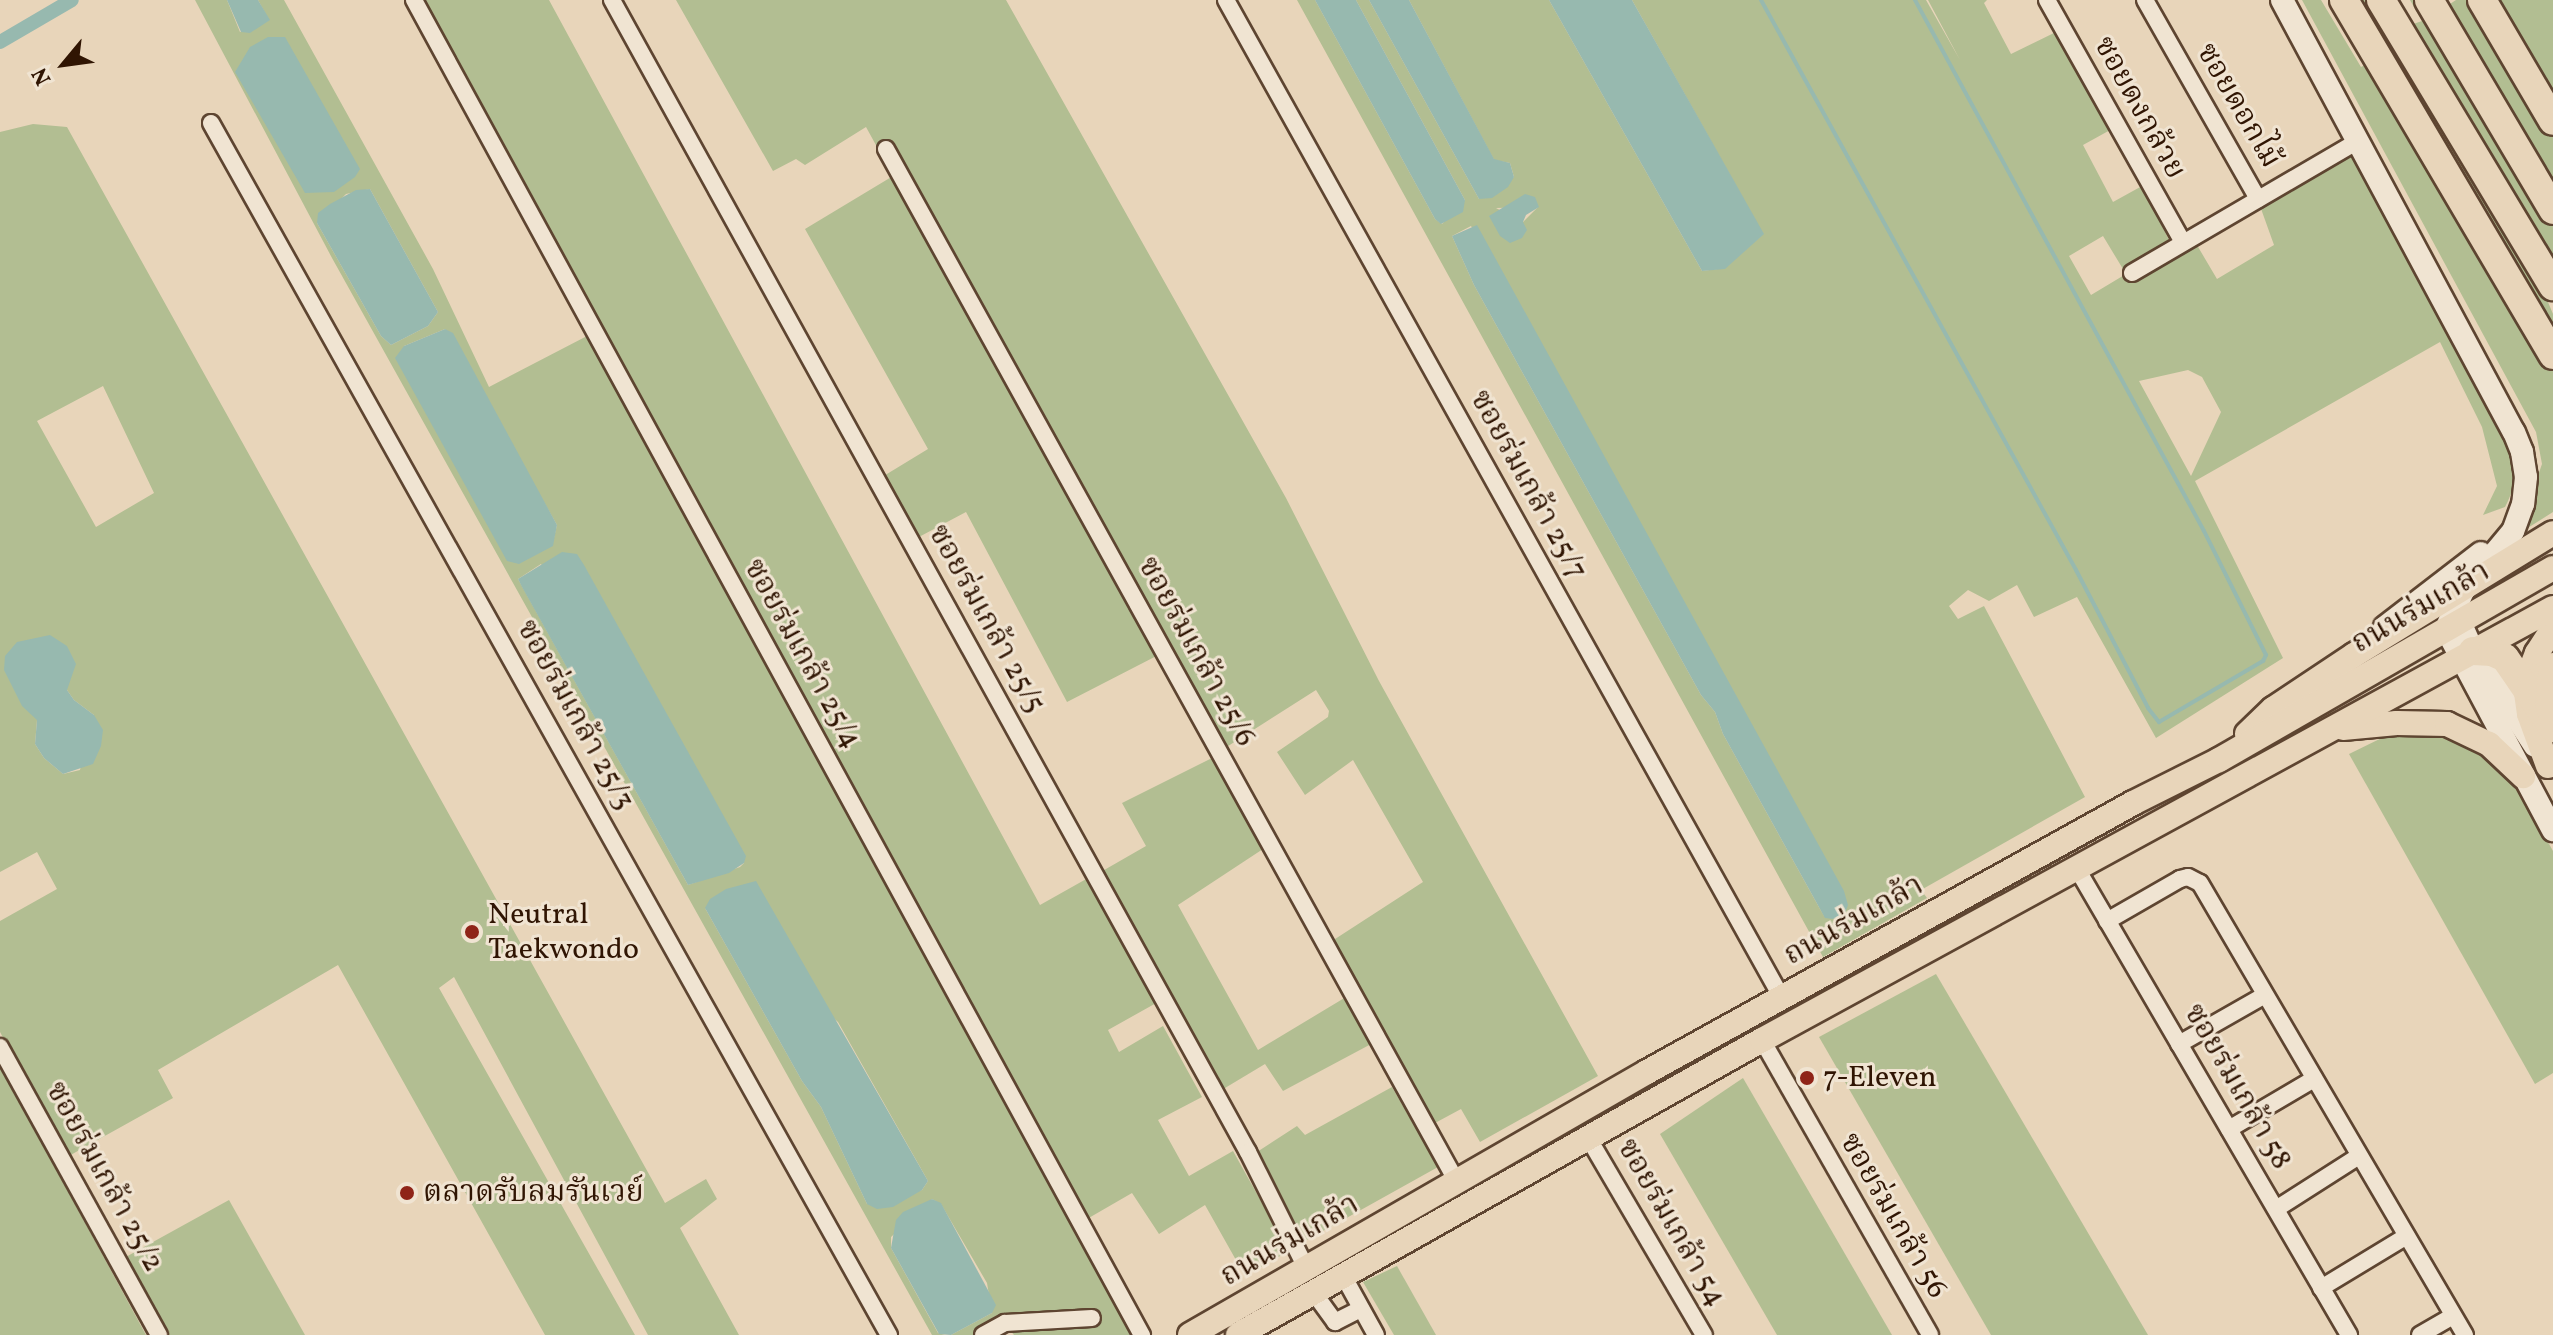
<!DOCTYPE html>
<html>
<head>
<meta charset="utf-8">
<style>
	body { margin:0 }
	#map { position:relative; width:2553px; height:1335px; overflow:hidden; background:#e8d5ba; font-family:Vollkorn,"Noto Serif Thai",serif }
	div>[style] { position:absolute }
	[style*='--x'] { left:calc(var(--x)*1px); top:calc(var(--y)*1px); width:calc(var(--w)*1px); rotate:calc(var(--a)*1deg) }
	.green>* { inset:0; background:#b2be92 }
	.water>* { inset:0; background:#97b9af }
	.stream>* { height:4px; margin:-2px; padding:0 2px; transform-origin:2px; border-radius:2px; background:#97b9af }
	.canal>* { height:14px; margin:-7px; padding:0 7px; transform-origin:7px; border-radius:7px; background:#97b9af }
	.roads { filter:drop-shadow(2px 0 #5e4531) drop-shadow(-2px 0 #5e4531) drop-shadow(0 2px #5e4531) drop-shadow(0 -2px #5e4531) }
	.minor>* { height:16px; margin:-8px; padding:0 8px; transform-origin:8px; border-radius:8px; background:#f0e4d2 }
	.secondary>* { height:22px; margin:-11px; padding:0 11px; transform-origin:11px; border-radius:11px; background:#f0e4d2 }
	.primary>* { height:24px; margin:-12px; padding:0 12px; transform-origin:12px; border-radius:12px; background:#e8d5ba }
	.motorway>* { height:28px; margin:-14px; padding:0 14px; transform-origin:14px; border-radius:14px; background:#e8d5ba }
	.dots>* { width:22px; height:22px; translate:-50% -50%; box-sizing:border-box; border:4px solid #f0e4d2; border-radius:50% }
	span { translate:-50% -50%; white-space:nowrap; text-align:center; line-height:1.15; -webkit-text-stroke:6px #f0e4d2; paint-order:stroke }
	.street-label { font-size:30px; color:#301503 }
	.poi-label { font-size:30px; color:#301503 }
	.left { translate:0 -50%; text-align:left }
	.north { position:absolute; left:24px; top:24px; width:80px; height:80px; -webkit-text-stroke:6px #f0e4d2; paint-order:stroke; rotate:241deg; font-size:22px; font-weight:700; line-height:32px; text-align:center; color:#301503 }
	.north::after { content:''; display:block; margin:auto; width:28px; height:36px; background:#301503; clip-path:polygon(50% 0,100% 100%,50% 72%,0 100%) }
</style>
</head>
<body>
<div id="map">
	<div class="green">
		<i style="clip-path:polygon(evenodd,195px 0,227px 0,240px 32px,269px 20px,258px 0,284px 0,433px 269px,489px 387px,587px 336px,1136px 1335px,1014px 1335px,1009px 1329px,992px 1335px,951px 1335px,992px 1313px,987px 1283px,941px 1204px,932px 1199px,891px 1237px,891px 1248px,938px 1333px,945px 1335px,932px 1335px,332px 258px,195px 0,370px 189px,438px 312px,428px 326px,391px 345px,381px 336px,317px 223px,346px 194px,370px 189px,195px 0,445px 329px,557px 525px,552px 546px,404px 346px,445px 329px,195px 0,541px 564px,744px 863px,740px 867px,688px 885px,518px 579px,541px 564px,195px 0,705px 908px,838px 1022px,928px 1181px,922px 1190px,867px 1204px,821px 1107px,802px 1081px,705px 908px)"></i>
		<i style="clip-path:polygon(423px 0,549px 0,1040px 905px,1088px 878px,1158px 1002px,1108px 1030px,1119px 1052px,1163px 1026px,1202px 1097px,1158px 1120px,1189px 1176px,1233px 1151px,1289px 1251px,1245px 1276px,1205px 1205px,1159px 1234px,1132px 1193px,1087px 1219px)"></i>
		<i style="clip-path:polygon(676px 0,1006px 0,1286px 498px,1379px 681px,1598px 1076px,1480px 1142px,1461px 1109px,1435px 1123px,1332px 941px,1423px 882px,1353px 760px,1305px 795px,1277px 752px,1328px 717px,1329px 711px,1316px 690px,1225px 748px,1170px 649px,1067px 702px,966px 512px,917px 538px,882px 477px,928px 449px,805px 229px,893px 176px,866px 127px,805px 165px,796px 159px,773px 171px)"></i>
		<i style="clip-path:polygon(evenodd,1297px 0,1315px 0,1435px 219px,1442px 224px,1465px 200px,1356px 0,1369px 0,1479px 199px,1514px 177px,1510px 163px,1494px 160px,1409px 0,1549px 0,1702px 271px,1725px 268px,1763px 234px,1632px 0,1926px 0,1960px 60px,1928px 0,1987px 0,1984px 3px,2011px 54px,2056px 32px,2112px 129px,2083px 145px,2113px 202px,2142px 186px,2172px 246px,2191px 235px,2217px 279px,2274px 245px,2255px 192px,2354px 147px,2515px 449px,2516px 481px,2508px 501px,2505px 507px,2483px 515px,2497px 486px,2482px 427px,2440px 342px,2195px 481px,2283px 658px,2156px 738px,2077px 597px,2034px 617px,2017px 585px,1989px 601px,1968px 590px,1949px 606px,1958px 619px,1984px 606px,2085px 797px,1921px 890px,1927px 898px,1823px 957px,1297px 0,1538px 207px,1523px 222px,1496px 208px,1538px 207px,1297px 0,1471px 226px,1825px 918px,1723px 734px,1715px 712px,1701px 695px,1474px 285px,1452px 236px,1471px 226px,1297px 0,2103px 236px,2126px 274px,2091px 295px,2069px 256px,2103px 236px,1297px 0,2188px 370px,2202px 377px,2221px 412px,2191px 476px,2139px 381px,2188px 370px)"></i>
		<i style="clip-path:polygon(2302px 0,2321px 0,2361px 67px,2391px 51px,2363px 0,2373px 0,2393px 31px,2422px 21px,2410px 0,2419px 0,2430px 17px,2456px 0,2553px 0,2553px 288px,2545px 295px,2553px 314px,2553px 512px,2518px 534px,2542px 464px,2536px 432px)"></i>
		<i style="clip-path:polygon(evenodd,33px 124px,67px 127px,665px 1203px,706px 1179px,717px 1199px,680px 1228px,739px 1335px,648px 1335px,454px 977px,439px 988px,635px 1335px,545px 1335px,338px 965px,158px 1070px,173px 1098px,67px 1157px,0 1032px,0 921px,57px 889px,37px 852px,0 872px,0 132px,33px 124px,103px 386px,154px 493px,96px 527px,37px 421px,103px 386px,33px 124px,67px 690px,74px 700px,94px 715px,80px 770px,63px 774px,44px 758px,35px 744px,37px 720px,67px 690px)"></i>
		<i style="clip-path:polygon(2400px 729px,2456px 736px,2508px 771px,2553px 851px,2553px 1073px,2535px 1084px,2349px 754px)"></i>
		<i style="clip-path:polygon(1214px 757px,1263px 849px,1178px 905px,1258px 1050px,1346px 997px,1373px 1043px,1283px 1091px,1265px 1064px,1220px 1091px,1099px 873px,1146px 846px,1122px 803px)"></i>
		<i style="clip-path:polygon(1936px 974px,2148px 1335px,1991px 1335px,1819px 1037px)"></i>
		<i style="clip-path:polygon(0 1066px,146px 1335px,0 1335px)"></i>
		<i style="clip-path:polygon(1743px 1078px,1892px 1335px,1777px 1335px,1660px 1134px)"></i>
		<i style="clip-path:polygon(1392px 1087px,1438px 1167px,1307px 1240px,1298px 1234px,1257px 1152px,1297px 1126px,1305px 1135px)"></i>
		<i style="clip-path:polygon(229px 1200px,305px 1335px,166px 1335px,124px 1258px)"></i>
		<i style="clip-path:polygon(1397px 1266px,1436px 1335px,1394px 1335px,1363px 1282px)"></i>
	</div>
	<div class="water">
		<i style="clip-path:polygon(227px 0,258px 0,270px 20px,250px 33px,241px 32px)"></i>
		<i style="clip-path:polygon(1315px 0,1356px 0,1465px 200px,1463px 212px,1441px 224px,1435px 219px)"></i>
		<i style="clip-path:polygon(1369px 0,1409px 0,1494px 159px,1510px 163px,1514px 177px,1508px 187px,1492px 198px,1479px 199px)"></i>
		<i style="clip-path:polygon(1549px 0,1632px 0,1764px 234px,1725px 269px,1702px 271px)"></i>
		<i style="clip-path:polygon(268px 37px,285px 37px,360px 169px,355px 177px,334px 192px,305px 193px,235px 72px,250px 47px)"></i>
		<i style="clip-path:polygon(370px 189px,438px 312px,428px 326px,391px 345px,381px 336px,317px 223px,318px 213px,330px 204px,356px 190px)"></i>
		<i style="clip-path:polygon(1525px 194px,1535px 197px,1539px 207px,1526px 215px,1523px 222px,1527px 230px,1522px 238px,1510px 243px,1500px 236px,1489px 216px)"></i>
		<i style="clip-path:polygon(1477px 225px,1844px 891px,1848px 905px,1845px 913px,1833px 919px,1825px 918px,1723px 734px,1715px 712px,1701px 695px,1474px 285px,1452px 236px)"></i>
		<i style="clip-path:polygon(445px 329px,453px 333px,557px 525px,553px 546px,519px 564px,507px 561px,395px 358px,404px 346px)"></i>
		<i style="clip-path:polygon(562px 552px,577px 554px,584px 565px,746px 856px,744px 863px,729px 873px,688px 885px,522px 587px,518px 579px)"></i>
		<i style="clip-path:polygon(50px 635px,67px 646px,76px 664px,67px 690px,74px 700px,94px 715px,103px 730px,101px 746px,93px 764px,63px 774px,44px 758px,35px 744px,37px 720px,22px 706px,4px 670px,5px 656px,17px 642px)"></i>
		<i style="clip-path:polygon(756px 881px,928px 1181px,922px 1190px,893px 1207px,877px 1209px,867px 1204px,821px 1107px,802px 1081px,705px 908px,710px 899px,726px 889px)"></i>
		<i style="clip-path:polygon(932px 1199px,941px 1203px,996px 1305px,992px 1313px,951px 1335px,939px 1334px,891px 1248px,896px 1220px,903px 1212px)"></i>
	</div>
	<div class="stream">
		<i style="--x:1761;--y:0;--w:651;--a:61.07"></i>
		<i style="--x:2076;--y:570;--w:156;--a:62.4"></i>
		<i style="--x:2148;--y:708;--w:18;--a:52"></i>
		<i style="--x:2159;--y:722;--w:121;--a:-30.4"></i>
		<i style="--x:2263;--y:661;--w:7;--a:-63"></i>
		<i style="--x:2266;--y:655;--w:139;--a:-116.6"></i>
		<i style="--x:2204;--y:531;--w:605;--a:-118.56"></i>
	</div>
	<div class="canal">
		<i style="--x:0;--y:42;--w:83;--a:-30.3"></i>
	</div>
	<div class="roads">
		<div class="minor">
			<i style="--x:414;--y:0;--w:1521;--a:61.4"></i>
			<i style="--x:612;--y:0;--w:1316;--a:61.1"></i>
			<i style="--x:1248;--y:1152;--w:130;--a:63.4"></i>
			<i style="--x:1226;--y:0;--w:1142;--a:60.88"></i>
			<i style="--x:2047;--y:0;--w:278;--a:60.7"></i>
			<i style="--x:2145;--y:0;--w:229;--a:60.4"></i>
			<i style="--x:211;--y:123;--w:1389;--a:60.78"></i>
			<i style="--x:886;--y:149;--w:1180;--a:61.07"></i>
			<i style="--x:2132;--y:273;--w:262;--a:-30.3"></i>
			<i style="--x:2076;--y:867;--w:542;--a:59.74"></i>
			<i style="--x:2107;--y:921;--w:84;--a:-29.9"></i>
			<i style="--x:2180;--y:879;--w:8;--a:-14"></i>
			<i style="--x:2188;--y:877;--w:13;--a:27"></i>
			<i style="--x:2200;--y:883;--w:524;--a:59.62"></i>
			<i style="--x:1762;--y:1040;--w:339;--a:60.3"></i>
			<i style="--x:2179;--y:1044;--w:99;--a:-29.7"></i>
			<i style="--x:0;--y:1047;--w:329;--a:61.1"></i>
			<i style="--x:2229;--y:1129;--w:99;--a:-30.5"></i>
			<i style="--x:1589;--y:1139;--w:227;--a:59.6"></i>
			<i style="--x:2276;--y:1209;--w:98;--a:-32.6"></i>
			<i style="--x:1344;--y:1277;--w:66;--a:61.1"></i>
			<i style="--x:2321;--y:1288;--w:100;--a:-31.2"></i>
			<i style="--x:1314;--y:1293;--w:36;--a:54"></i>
			<i style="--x:1335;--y:1322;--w:29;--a:-27"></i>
			<i style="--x:983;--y:1335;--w:25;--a:-29"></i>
			<i style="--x:1005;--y:1323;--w:87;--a:-3.3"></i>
			<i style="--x:2420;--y:1335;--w:38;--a:-30"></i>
		</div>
		<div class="secondary">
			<i style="--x:2282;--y:0;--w:490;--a:61.8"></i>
			<i style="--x:2514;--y:432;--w:22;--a:68"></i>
			<i style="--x:2522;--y:452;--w:25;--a:81"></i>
			<i style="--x:2526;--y:477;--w:27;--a:96"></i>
			<i style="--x:2523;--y:504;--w:29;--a:110"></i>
			<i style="--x:2513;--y:531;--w:78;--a:129.8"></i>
			<i style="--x:2463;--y:591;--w:42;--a:114.1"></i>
			<i style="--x:2446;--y:629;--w:228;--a:62"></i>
			<i style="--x:2460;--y:622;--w:32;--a:66"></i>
			<i style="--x:2473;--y:651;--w:113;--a:56.9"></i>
			<i style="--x:2385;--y:627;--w:121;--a:-37.6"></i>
		</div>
		<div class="primary">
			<i style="--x:2343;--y:728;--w:54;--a:-5.3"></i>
			<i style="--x:2397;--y:723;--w:50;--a:1.1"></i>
			<i style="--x:2447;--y:724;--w:47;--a:25.5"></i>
			<i style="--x:2489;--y:744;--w:47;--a:43.3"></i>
			<i style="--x:2247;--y:734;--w:36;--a:-44"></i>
			<i style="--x:2273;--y:709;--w:97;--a:-33.7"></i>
			<i style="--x:2354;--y:655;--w:233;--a:-31.5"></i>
			<i style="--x:2548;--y:766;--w:55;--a:-110.1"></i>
			<i style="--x:2529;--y:714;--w:30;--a:-98"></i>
			<i style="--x:2525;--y:684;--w:33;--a:-69"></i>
			<i style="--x:2537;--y:653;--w:30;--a:-57"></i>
			<i style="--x:1190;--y:1335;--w:527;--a:-29.92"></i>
			<i style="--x:1647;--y:1072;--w:555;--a:-28.96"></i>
			<i style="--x:2133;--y:803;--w:96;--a:-26.6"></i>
			<i style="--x:2219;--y:760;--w:385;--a:-29.9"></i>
			<i style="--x:1238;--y:1335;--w:601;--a:-29.38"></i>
			<i style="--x:1762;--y:1040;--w:901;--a:-28.64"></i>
		</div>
		<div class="motorway">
			<i style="--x:2344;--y:0;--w:412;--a:59.5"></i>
			<i style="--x:2381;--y:0;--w:334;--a:59"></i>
			<i style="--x:2429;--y:0;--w:244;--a:59.4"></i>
			<i style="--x:2482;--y:0;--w:140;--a:59.6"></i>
			<i style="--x:2473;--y:651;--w:19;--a:3"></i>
			<i style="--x:2492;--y:652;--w:14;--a:25"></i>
			<i style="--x:2505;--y:658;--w:85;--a:55.6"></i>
			<i style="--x:2553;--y:667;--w:37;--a:96"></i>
			<i style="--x:2549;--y:704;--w:14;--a:73"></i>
		</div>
	</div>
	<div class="dots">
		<i style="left:472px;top:932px;background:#8f2418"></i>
		<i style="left:1807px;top:1078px;background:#8f2418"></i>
		<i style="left:407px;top:1193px;background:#8f2418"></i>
	</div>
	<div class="street-label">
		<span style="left:2238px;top:106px;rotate:60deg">ซอยดอกไม้</span>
		<span style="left:2139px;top:108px;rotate:61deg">ซอยดงกล้วย</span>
		<span style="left:1528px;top:485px;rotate:61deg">ซอยร่มเกล้า 25/7</span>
		<span style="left:2421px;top:608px;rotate:-30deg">ถนนร่มเกล้า</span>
		<span style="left:986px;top:619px;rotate:61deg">ซอยร่มเกล้า 25/5</span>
		<span style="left:1196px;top:652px;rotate:61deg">ซอยร่มเกล้า 25/6</span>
		<span style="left:802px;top:654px;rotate:61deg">ซอยร่มเกล้า 25/4</span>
		<span style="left:575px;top:715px;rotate:61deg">ซอยร่มเกล้า 25/3</span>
		<span style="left:1854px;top:921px;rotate:-29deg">ถนนร่มเกล้า</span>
		<span style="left:2237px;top:1087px;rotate:60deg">ซอยร่มเกล้า 58</span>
		<span style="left:104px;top:1177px;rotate:61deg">ซอยร่มเกล้า 25/2</span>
		<span style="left:1893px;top:1216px;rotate:60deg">ซอยร่มเกล้า 56</span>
		<span style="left:1671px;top:1223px;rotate:60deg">ซอยร่มเกล้า 54</span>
		<span style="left:1290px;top:1241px;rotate:-30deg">ถนนร่มเกล้า</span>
	</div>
	<div class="poi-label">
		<span class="left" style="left:488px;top:932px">Neutral<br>Taekwondo</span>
		<span class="left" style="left:1823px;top:1078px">7-Eleven</span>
		<span class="left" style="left:423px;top:1193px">ตลาดรับลมรันเวย์</span>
	</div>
	<div class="north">N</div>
</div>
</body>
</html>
